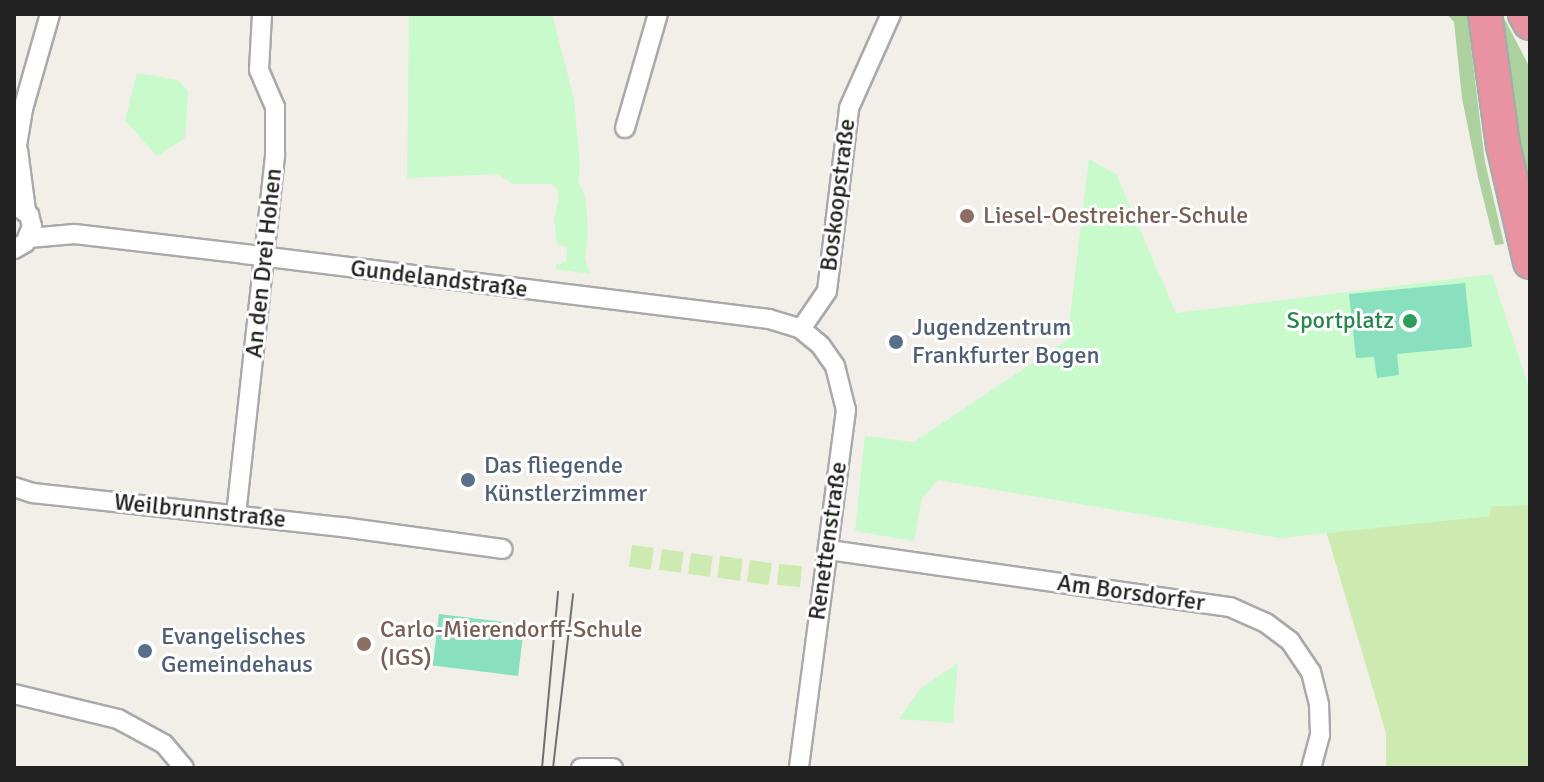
<!DOCTYPE html>
<html>
<head>
<meta charset="utf-8">
<style>
	body { margin:0 }
	#map { position:relative; width:1544px; height:782px; overflow:hidden; background:#f2efe9; font-family:Signika,sans-serif }
	div>[style] { position:absolute }
	[style*='--x'] { left:calc(var(--x)*1px); top:calc(var(--y)*1px); width:calc(var(--w)*1px); rotate:calc(var(--a)*1deg) }
	.grass>* { inset:0; background:#cdebb0; transform-origin:0 0 }
	.forest>* { inset:0; background:#add19e }
	.park>* { inset:0; background:#c8facc }
	.pitch>* { inset:0; background:#88e0be; transform-origin:0 0 }
	.roads { filter:drop-shadow(2px 0 #a9a9a9) drop-shadow(-2px 0 #a9a9a9) drop-shadow(0 2px #a9a9a9) drop-shadow(0 -2px #a9a9a9) }
	.street>* { height:18px; margin:-9px; padding:0 9px; transform-origin:9px; border-radius:9px; background:#fff }
	.highway>* { height:32px; margin:-16px; padding:0 16px; transform-origin:16px; border-radius:16px; background:#e892a2 }
	.tram>* { height:2px; margin:-1px; padding:0 1px; transform-origin:1px; border-radius:1px; background:#707070 }
	.dots>* { width:22px; height:22px; translate:-50% -50%; box-sizing:border-box; border:4px solid #fff; border-radius:50% }
	span { translate:-50% -50%; white-space:nowrap; text-align:center; line-height:1.15; -webkit-text-stroke:6px #fff; paint-order:stroke }
	.street-label { font-size:24px; color:#222 }
	.education-label { font-size:24px; color:#785e54 }
	.left { translate:0 -50%; text-align:left }
	.leisure-label { font-size:24px; color:#27864d }
	.right { translate:-100% -50%; text-align:right }
	.service-label { font-size:24px; color:#4e5e75 }
	.frame { position:absolute; inset:0; border:16px solid #222; pointer-events:none }
</style>
</head>
<body>
<div id="map">
	<div class="grass">
		<i style="clip-path:polygon(1530px 505px,1530px 768px,1386px 768px,1386px 733px,1326px 531px,1490px 516px,1490px 506px)"></i>
		<i style="left:632px;top:545px;width:22px;height:22px;rotate:8deg"></i>
		<i style="left:662px;top:549px;width:22px;height:21px;rotate:8deg"></i>
		<i style="left:691px;top:553px;width:22px;height:21px;rotate:8deg"></i>
		<i style="left:720px;top:556px;width:23px;height:22px;rotate:7deg"></i>
		<i style="left:750px;top:560px;width:22px;height:22px;rotate:8deg"></i>
		<i style="left:779px;top:564px;width:23px;height:21px;rotate:5deg"></i>
	</div>
	<div class="forest">
		<i style="clip-path:polygon(1447px 14px,1467px 14px,1485px 162px,1504px 244px,1495px 245px,1478px 177px,1462px 98px,1454px 22px)"></i>
		<i style="clip-path:polygon(1503px 16px,1530px 68px,1530px 203px,1512px 92px)"></i>
	</div>
	<div class="park">
		<i style="clip-path:polygon(409px 14px,552px 14px,574px 99px,580px 166px,578px 181px,586px 199px,588px 232px,585px 259px,591px 274px,556px 269px,556px 264px,566px 262px,567px 247px,557px 244px,554px 218px,559px 197px,557px 189px,551px 184px,513px 184px,498px 174px,407px 178px)"></i>
		<i style="clip-path:polygon(137px 73px,178px 80px,188px 91px,185px 138px,157px 156px,125px 120px)"></i>
		<i style="clip-path:polygon(1089px 159px,1116px 174px,1176px 313px,1492px 274px,1530px 391px,1530px 505px,1491px 506px,1490px 516px,1280px 538px,938px 480px,922px 498px,914px 541px,855px 531px,865px 436px,914px 442px,1067px 340px)"></i>
		<i style="clip-path:polygon(958px 663px,953px 723px,899px 719px,920px 689px)"></i>
	</div>
	<div class="pitch">
		<i style="clip-path:polygon(1465px 283px,1472px 347px,1397px 354px,1399px 375px,1377px 378px,1374px 357px,1356px 358px,1349px 294px)"></i>
		<i style="left:439px;top:614px;width:86px;height:52px;rotate:7deg"></i>
	</div>
	<div class="roads">
		<div class="street">
			<i style="--x:625;--y:128;--w:119;--a:-73.9"></i>
			<i style="--x:18;--y:150;--w:62;--a:82.5"></i>
			<i style="--x:14;--y:164;--w:56;--a:-80.7"></i>
			<i style="--x:23;--y:109;--w:99;--a:-74.1"></i>
			<i style="--x:14;--y:204;--w:19;--a:36"></i>
			<i style="--x:29;--y:215;--w:11;--a:75"></i>
			<i style="--x:32;--y:226;--w:18;--a:112"></i>
			<i style="--x:25;--y:243;--w:13;--a:151"></i>
			<i style="--x:29;--y:238;--w:46;--a:-5"></i>
			<i style="--x:75;--y:234;--w:170;--a:6.7"></i>
			<i style="--x:244;--y:254;--w:529;--a:7.06"></i>
			<i style="--x:769;--y:319;--w:34;--a:17"></i>
			<i style="--x:801;--y:329;--w:26;--a:40"></i>
			<i style="--x:821;--y:346;--w:24;--a:55"></i>
			<i style="--x:835;--y:366;--w:45;--a:76"></i>
			<i style="--x:846;--y:410;--w:361;--a:97.5"></i>
			<i style="--x:801;--y:329;--w:46;--a:-55.6"></i>
			<i style="--x:827;--y:291;--w:184;--a:-83.1"></i>
			<i style="--x:849;--y:108;--w:103;--a:-65.9"></i>
			<i style="--x:14;--y:487;--w:20;--a:18"></i>
			<i style="--x:33;--y:493;--w:311;--a:6.3"></i>
			<i style="--x:342;--y:527;--w:162;--a:7.8"></i>
			<i style="--x:236;--y:515;--w:363;--a:-83.8"></i>
			<i style="--x:275;--y:154;--w:47;--a:-90"></i>
			<i style="--x:275;--y:107;--w:40;--a:-113.4"></i>
			<i style="--x:259;--y:70;--w:56;--a:-86.9"></i>
			<i style="--x:829;--y:550;--w:405;--a:8.1"></i>
			<i style="--x:1230;--y:607;--w:39;--a:24"></i>
			<i style="--x:1266;--y:623;--w:30;--a:37"></i>
			<i style="--x:1290;--y:641;--w:37;--a:56"></i>
			<i style="--x:1311;--y:672;--w:34;--a:76"></i>
			<i style="--x:1319;--y:705;--w:30;--a:88"></i>
			<i style="--x:1320;--y:735;--w:34;--a:105"></i>
			<i style="--x:14;--y:694;--w:107;--a:13.5"></i>
			<i style="--x:118;--y:719;--w:52;--a:28.5"></i>
			<i style="--x:164;--y:744;--w:31;--a:50"></i>
			<i style="--x:581;--y:768;--w:32;--a:0"></i>
		</div>
		<div class="highway">
			<i style="--x:1485;--y:14;--w:132;--a:82.2"></i>
			<i style="--x:1503;--y:145;--w:120;--a:77"></i>
			<i style="--x:1525;--y:14;--w:10;--a:61"></i>
		</div>
	</div>
	<div class="tram">
		<i style="--x:542;--y:768;--w:177;--a:-84.8"></i>
		<i style="--x:553;--y:768;--w:175;--a:-83.4"></i>
	</div>
	<div class="dots">
		<i style="left:967px;top:216px;background:#8d6e63"></i>
		<i style="left:1410px;top:321px;background:#2e9e5b"></i>
		<i style="left:896px;top:342px;background:#5c6f8a"></i>
		<i style="left:468px;top:480px;background:#5c6f8a"></i>
		<i style="left:364px;top:644px;background:#8d6e63"></i>
		<i style="left:145px;top:651px;background:#5c6f8a"></i>
	</div>
	<div class="street-label">
		<span style="left:838px;top:195px;rotate:-83deg">Boskoopstraße</span>
		<span style="left:264px;top:263px;rotate:-84deg">An den Drei Hohen</span>
		<span style="left:439px;top:279px;rotate:7deg">Gundelandstraße</span>
		<span style="left:200px;top:511px;rotate:6deg">Weilbrunnstraße</span>
		<span style="left:828px;top:541px;rotate:-82deg">Renettenstraße</span>
		<span style="left:1131px;top:593px;rotate:8deg">Am Borsdorfer</span>
	</div>
	<div class="education-label">
		<span class="left" style="left:983px;top:216px">Liesel-Oestreicher-Schule</span>
		<span class="left" style="left:380px;top:644px">Carlo-Mierendorff-Schule<br>(IGS)</span>
	</div>
	<div class="leisure-label">
		<span class="right" style="left:1394px;top:321px">Sportplatz</span>
	</div>
	<div class="service-label">
		<span class="left" style="left:912px;top:342px">Jugendzentrum<br>Frankfurter Bogen</span>
		<span class="left" style="left:484px;top:480px">Das fliegende<br>Künstlerzimmer</span>
		<span class="left" style="left:161px;top:651px">Evangelisches<br>Gemeindehaus</span>
	</div>
	<div class="frame"></div>
</div>
</body>
</html>
